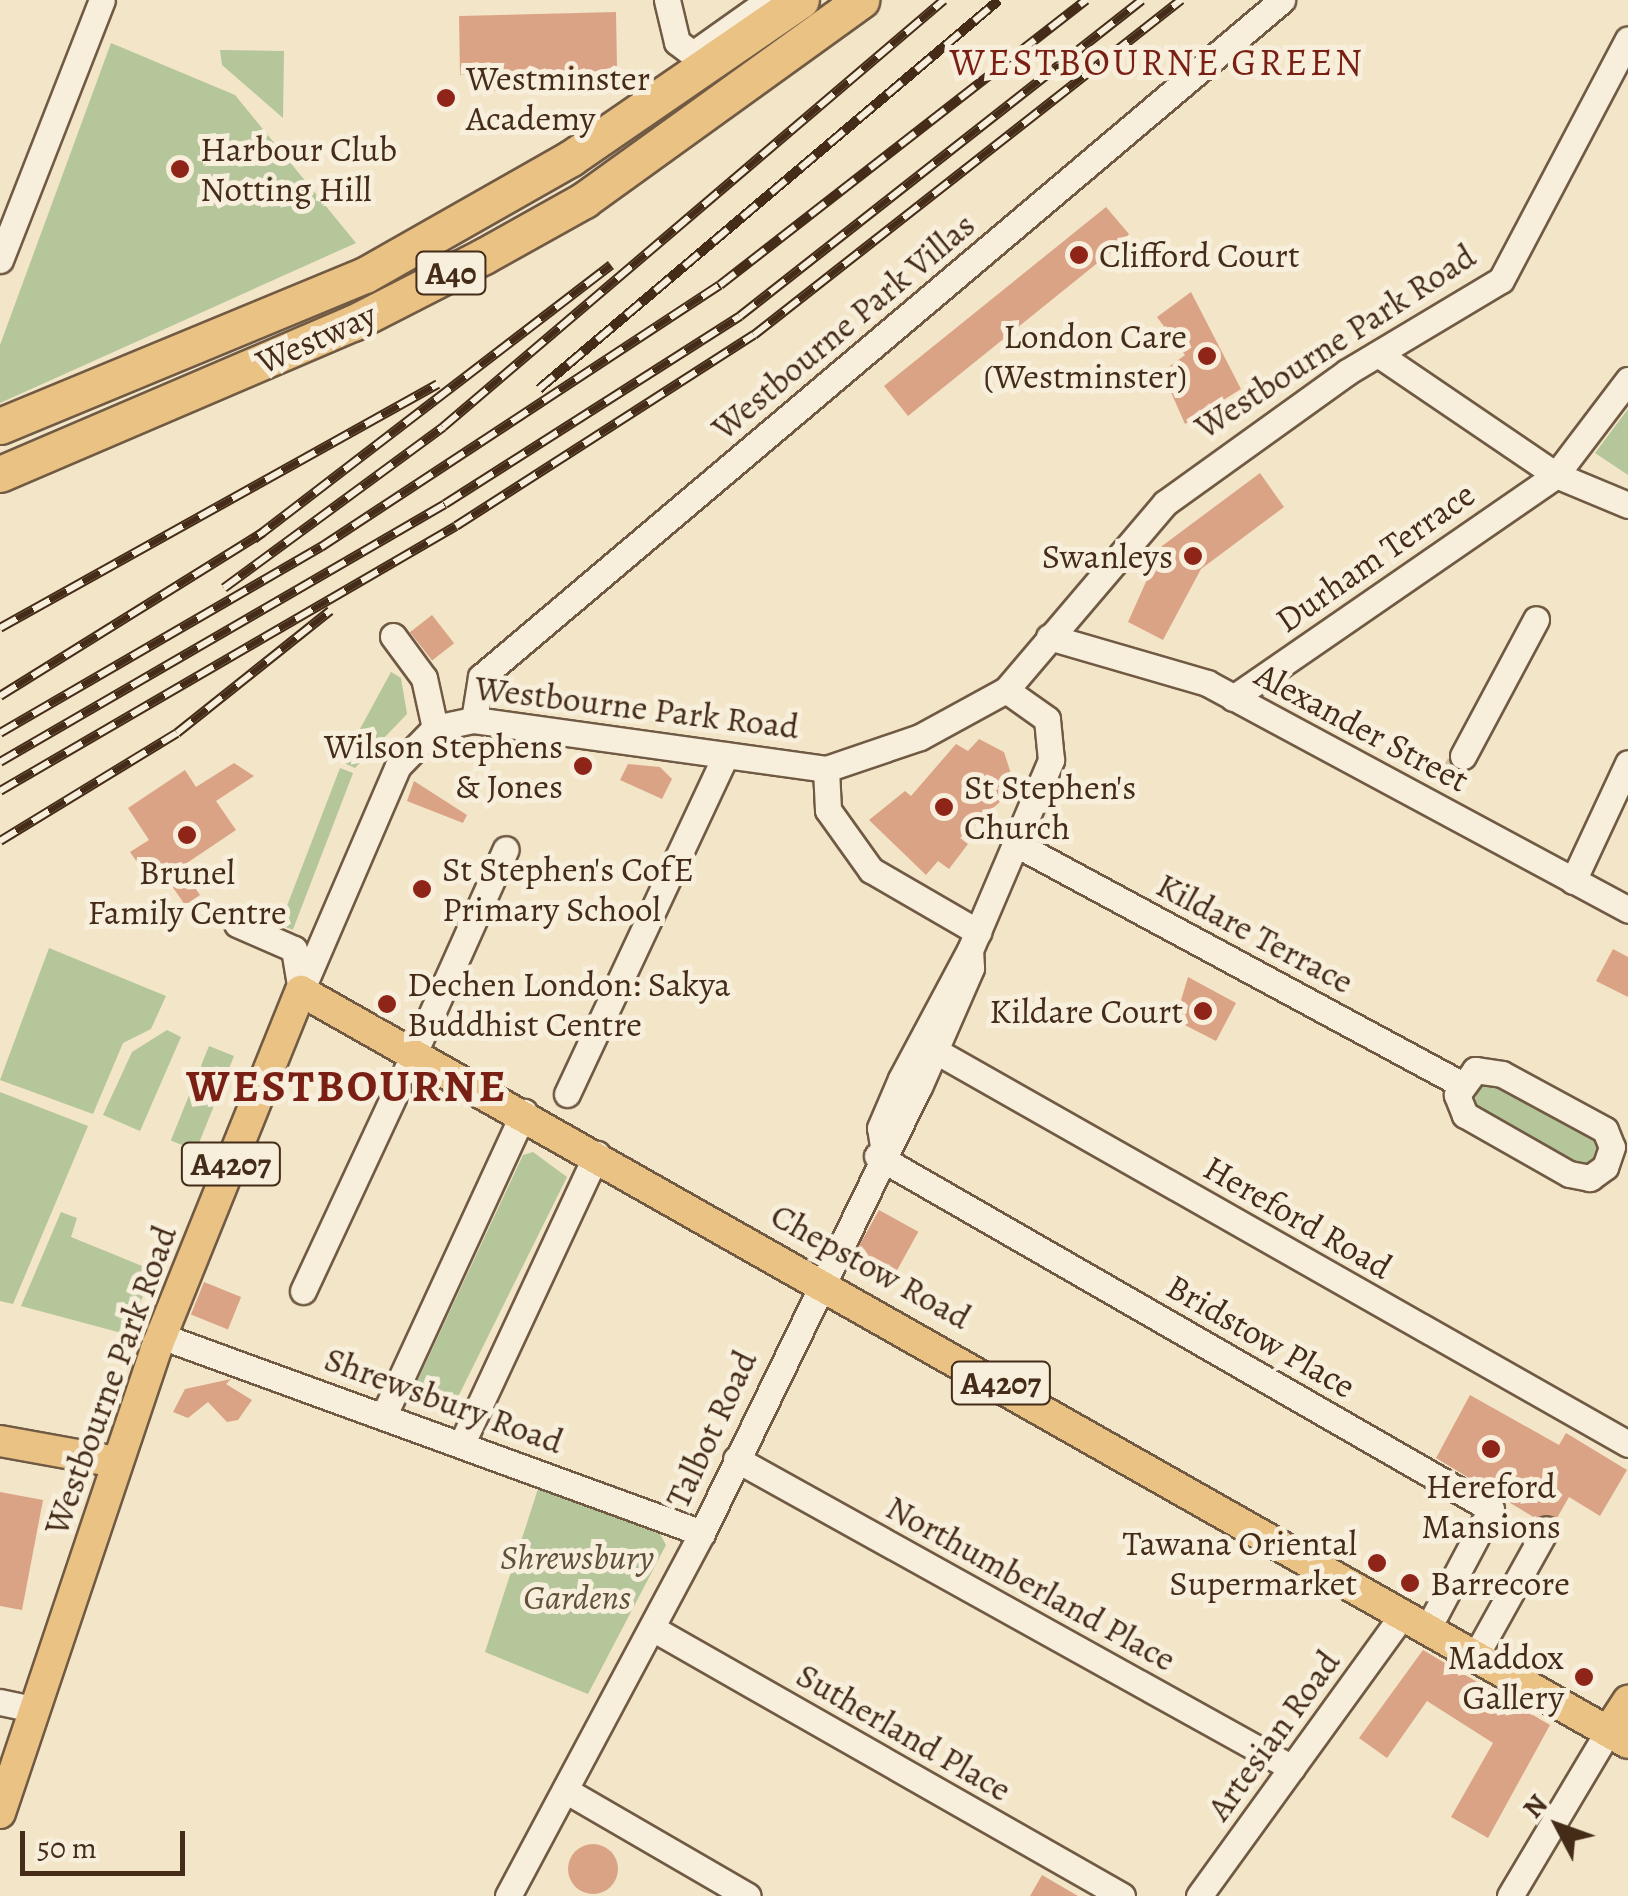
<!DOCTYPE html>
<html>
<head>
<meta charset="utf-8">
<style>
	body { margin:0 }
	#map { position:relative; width:1628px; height:1896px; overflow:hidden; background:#f3e5c7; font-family:Alegreya,serif }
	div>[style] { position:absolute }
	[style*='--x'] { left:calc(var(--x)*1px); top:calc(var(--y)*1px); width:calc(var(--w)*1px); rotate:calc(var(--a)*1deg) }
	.green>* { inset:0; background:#b5c69a; transform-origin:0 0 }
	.building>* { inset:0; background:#dba386; transform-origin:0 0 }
	.round { border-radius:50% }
	.minor-tunnel>* { height:25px; margin-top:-12.5px; transform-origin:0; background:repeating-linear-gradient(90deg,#d0c0a4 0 25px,transparent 0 37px) }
	.roads { filter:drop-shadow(2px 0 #705a44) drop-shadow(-2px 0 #705a44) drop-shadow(0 2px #705a44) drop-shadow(0 -2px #705a44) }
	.minor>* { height:25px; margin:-12.5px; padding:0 12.5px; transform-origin:12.5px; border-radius:12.5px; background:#f7eedb }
	.major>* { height:30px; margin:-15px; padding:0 15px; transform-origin:15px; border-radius:15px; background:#eac284 }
	.highway>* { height:35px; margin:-17.5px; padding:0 17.5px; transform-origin:17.5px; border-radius:17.5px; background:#eac284 }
	.rail>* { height:10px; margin-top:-5px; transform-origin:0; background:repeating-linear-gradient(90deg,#f7eedb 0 19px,#442c18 0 38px); box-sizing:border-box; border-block:2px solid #442c18 }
	.dots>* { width:28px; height:28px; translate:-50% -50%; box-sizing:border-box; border:5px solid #f7eedb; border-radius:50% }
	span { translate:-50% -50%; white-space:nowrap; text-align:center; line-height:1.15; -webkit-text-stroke:10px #f7eedb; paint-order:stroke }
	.shield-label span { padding:2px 8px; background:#f7eedb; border:2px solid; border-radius:8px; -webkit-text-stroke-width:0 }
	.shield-label { font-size:32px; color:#442c18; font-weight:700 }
	.poi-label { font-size:35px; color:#442c18 }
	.left { translate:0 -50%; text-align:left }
	.right { translate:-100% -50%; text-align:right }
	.street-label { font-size:35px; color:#442c18 }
	.park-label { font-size:35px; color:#605238; font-style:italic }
	.neighbourhood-label { font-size:38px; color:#7a1f14; letter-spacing:2.5px }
	.district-label { font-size:45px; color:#7a1f14; font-weight:700; letter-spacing:2.5px }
	.north { position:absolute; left:1508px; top:1776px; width:100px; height:100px; -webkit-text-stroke:8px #f7eedb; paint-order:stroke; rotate:311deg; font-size:28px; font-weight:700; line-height:40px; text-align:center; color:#442c18 }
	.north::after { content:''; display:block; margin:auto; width:35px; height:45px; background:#442c18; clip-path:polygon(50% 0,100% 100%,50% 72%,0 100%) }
	.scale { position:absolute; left:20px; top:1831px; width:165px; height:45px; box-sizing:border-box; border:5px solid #442c18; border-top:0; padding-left:12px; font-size:30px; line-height:35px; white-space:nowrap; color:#442c18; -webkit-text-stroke:8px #f7eedb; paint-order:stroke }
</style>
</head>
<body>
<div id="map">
	<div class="green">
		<i style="clip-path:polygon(111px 43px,235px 95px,356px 243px,0 403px,0 345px)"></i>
		<i style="clip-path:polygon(220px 50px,284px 51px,283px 118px,222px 65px)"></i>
		<i style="clip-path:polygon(1628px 409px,1628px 475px,1595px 453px)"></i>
		<i style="clip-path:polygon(391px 672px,401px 678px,407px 714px,355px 768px,342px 762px)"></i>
		<i style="left:340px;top:768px;width:14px;height:168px;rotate:21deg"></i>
		<i style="clip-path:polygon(49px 948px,166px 996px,151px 1029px,123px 1043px,93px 1114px,0 1080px)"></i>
		<i style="clip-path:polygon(167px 1030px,181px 1037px,140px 1131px,103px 1115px,132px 1052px)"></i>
		<i style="left:209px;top:1046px;width:27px;height:102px;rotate:22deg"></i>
		<i style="clip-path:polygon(1496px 1083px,1597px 1139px,1601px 1158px,1583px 1168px,1474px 1106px,1477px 1088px)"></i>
		<i style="clip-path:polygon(0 1092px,88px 1126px,13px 1304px,0 1301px)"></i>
		<i style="clip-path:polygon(533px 1152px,567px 1177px,451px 1411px,414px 1388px,523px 1155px)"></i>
		<i style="clip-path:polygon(61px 1212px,77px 1218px,71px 1237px,152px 1270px,129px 1335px,21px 1306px)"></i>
		<i style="clip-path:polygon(538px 1489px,660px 1534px,666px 1545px,588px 1694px,485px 1652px)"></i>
	</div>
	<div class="building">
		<i style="clip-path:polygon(616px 12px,617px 66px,586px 74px,587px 88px,482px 91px,481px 74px,460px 75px,459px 16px)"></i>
		<i style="clip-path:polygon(1106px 207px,1129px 234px,1121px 244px,908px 416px,884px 386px)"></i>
		<i style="clip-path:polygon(1191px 292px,1241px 389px,1185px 424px,1162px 372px,1185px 355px,1157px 317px)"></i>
		<i style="clip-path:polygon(1260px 473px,1284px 507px,1201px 569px,1163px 640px,1128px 622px,1162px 546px)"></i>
		<i style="left:432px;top:615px;width:36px;height:28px;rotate:52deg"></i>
		<i style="clip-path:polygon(979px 739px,1004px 752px,1012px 777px,1001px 801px,960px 838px,968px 844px,949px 869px,938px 861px,926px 875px,869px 820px,905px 791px,911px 796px,956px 744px,968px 751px)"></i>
		<i style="clip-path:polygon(234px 763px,254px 776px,216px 801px,236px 830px,181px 867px,200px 895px,185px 905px,165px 876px,153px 885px,130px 852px,149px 840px,128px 808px,185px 770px,196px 787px)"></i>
		<i style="clip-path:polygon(628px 764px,660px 767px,672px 779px,662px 799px,620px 780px)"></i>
		<i style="clip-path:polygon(414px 781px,467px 815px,463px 823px,407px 801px)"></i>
		<i style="clip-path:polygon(1613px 949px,1628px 957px,1628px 997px,1596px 981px)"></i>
		<i style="clip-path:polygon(1188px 977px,1236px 1003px,1216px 1041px,1175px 1020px)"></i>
		<i style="left:879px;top:1210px;width:45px;height:65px;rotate:29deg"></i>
		<i style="left:204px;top:1282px;width:40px;height:35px;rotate:22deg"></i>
		<i style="clip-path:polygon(231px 1379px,226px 1384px,252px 1400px,238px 1420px,227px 1422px,208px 1402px,188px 1418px,173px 1412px,185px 1389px)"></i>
		<i style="clip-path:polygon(1470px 1395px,1559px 1445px,1566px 1433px,1627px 1470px,1600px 1516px,1569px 1497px,1557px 1518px,1535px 1518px,1436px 1458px)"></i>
		<i style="clip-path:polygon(0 1492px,43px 1500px,22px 1610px,0 1606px)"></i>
		<i style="clip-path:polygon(1423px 1650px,1550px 1725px,1488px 1838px,1451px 1817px,1493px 1743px,1427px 1701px,1387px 1758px,1359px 1738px)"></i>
		<i class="round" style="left:568px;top:1844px;width:50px;height:50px"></i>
		<i style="clip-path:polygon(1042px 1875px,1078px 1896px,1030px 1896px)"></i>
	</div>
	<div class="minor-tunnel">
		<i style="--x:1447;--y:786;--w:34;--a:-62"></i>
	</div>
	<div class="roads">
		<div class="minor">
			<i style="--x:667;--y:0;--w:43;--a:76.6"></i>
			<i style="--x:677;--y:42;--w:20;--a:37"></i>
			<i style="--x:693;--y:54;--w:93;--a:-35.4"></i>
			<i style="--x:0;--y:260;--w:279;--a:-68.6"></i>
			<i style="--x:1628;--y:380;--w:119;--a:127.2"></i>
			<i style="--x:1556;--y:475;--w:78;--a:22.6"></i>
			<i style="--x:393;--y:636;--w:52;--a:53.6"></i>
			<i style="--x:424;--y:678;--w:51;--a:77.6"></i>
			<i style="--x:1049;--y:637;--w:165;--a:16.2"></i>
			<i style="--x:1207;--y:683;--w:478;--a:28.3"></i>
			<i style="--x:1233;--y:698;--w:393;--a:-34.6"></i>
			<i style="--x:1556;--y:475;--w:215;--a:-145.8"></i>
			<i style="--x:474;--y:720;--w:44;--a:-80.8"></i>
			<i style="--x:481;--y:677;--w:1049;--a:-40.2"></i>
			<i style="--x:1463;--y:756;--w:155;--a:-61.9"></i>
			<i style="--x:826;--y:769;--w:41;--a:87.2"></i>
			<i style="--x:828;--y:810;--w:74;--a:54.4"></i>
			<i style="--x:871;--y:870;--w:124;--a:30.1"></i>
			<i style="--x:1016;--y:844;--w:506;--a:28.34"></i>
			<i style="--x:1573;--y:881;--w:130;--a:-65"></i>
			<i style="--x:237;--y:924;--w:62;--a:23.7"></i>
			<i style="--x:294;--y:949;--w:43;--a:80.5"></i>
			<i style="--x:301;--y:991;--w:245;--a:-66.7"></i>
			<i style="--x:398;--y:766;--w:53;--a:-45.8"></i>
			<i style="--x:435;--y:728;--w:40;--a:-12"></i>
			<i style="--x:474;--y:720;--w:355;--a:7.9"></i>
			<i style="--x:826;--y:769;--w:99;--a:-18.8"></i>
			<i style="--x:920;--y:737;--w:98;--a:-28.7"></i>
			<i style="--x:1006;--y:690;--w:245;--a:-49.6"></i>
			<i style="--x:1165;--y:503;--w:224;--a:-35.7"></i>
			<i style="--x:1347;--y:372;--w:179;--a:-30.9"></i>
			<i style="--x:1501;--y:280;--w:272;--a:-62.2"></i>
			<i style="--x:934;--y:1050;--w:798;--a:29.58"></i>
			<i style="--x:1475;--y:1070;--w:27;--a:8"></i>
			<i style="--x:1502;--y:1074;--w:117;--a:28.5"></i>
			<i style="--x:1605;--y:1130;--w:18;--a:68"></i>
			<i style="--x:1612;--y:1147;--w:21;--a:109"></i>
			<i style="--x:1605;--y:1167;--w:19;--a:144"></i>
			<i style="--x:1590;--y:1178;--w:21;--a:-169"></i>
			<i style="--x:1569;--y:1174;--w:120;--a:-150.4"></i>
			<i style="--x:1465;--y:1115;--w:22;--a:-112"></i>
			<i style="--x:1457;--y:1095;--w:31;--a:-54"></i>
			<i style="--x:406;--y:1071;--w:243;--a:-65.8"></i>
			<i style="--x:567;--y:1094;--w:374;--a:-64.9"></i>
			<i style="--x:883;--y:1146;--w:18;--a:-99"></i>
			<i style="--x:880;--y:1128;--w:53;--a:-66.8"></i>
			<i style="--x:901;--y:1079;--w:146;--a:-61.9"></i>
			<i style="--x:970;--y:950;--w:207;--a:-66.9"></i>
			<i style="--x:1051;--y:760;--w:41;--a:-95.6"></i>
			<i style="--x:1047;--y:719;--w:50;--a:-144.7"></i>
			<i style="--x:877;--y:1156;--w:708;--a:29.9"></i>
			<i style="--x:1491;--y:1509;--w:135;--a:117.9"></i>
			<i style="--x:303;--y:1291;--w:223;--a:-65"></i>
			<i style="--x:161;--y:1336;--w:576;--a:20.01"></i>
			<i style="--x:384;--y:1415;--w:334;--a:-65.2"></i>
			<i style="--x:462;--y:1443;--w:319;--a:-65"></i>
			<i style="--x:736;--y:1459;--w:636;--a:29.06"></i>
			<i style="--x:652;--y:1628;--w:541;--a:29.69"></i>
			<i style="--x:1476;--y:1655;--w:144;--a:-60.9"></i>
			<i style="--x:0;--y:1702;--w:35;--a:12"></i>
			<i style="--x:565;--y:1790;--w:211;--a:30.1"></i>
			<i style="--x:508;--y:1896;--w:412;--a:-61.9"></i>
			<i style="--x:702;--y:1533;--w:496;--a:-64.1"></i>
			<i style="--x:919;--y:1087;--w:130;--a:-66.4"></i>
			<i style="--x:971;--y:968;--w:18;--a:-93"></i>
			<i style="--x:1199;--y:1896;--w:348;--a:-54.1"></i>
			<i style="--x:1510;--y:1896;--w:193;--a:-59.2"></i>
		</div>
		<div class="major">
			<i style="--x:0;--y:1441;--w:118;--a:10.3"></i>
			<i style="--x:1609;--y:1730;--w:35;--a:-57"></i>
			<i style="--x:0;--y:1813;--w:490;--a:-71.4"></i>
			<i style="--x:156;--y:1349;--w:386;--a:-68"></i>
			<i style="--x:301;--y:991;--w:1525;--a:29.54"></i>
		</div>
		<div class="highway">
			<i style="--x:0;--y:426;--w:395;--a:-22.5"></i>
			<i style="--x:365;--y:275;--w:237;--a:-29.6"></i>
			<i style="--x:571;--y:158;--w:279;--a:-34.5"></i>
			<i style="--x:0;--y:474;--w:384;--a:-23.2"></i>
			<i style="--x:353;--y:323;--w:147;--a:-27.1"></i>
			<i style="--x:484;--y:256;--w:115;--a:-29.2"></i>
			<i style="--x:584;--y:200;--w:342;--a:-35.8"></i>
		</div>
	</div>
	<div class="rail">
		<i style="--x:539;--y:389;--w:602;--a:-40.22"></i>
		<i style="--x:254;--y:539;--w:450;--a:-37.5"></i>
		<i style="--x:224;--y:588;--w:272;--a:-36.3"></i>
		<i style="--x:443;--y:427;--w:658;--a:-40.44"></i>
		<i style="--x:0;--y:628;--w:501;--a:-29.12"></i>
		<i style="--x:0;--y:696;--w:310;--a:-31.9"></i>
		<i style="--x:0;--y:733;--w:371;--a:-30.1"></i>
		<i style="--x:321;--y:547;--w:477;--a:-33.3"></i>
		<i style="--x:720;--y:285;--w:464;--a:-37.9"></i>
		<i style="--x:0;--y:762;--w:514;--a:-30.1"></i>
		<i style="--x:445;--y:504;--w:350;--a:-32.5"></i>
		<i style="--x:740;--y:316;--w:511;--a:-38.17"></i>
		<i style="--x:0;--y:791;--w:527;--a:-30.16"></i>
		<i style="--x:456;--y:526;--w:354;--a:-32.7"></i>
		<i style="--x:754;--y:335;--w:543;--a:-38.12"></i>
		<i style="--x:0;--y:841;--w:207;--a:-31.4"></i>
		<i style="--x:177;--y:733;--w:196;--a:-38.6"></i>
	</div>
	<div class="dots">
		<i style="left:446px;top:98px;background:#8f2418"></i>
		<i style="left:180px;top:169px;background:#8f2418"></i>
		<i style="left:1079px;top:255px;background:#8f2418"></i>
		<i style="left:1207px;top:356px;background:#8f2418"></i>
		<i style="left:1193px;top:556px;background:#8f2418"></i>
		<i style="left:583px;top:766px;background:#8f2418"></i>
		<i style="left:944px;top:807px;background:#8f2418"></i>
		<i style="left:187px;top:835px;background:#8f2418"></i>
		<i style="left:422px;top:889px;background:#8f2418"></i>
		<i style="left:387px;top:1004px;background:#8f2418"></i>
		<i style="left:1203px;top:1011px;background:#8f2418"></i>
		<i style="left:1491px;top:1449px;background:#8f2418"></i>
		<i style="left:1377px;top:1563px;background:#8f2418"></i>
		<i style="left:1410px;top:1583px;background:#8f2418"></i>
		<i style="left:1584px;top:1677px;background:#8f2418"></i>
	</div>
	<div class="shield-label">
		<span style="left:451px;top:273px">A40</span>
		<span style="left:231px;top:1164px">A4207</span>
		<span style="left:1001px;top:1383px">A4207</span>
	</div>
	<div class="poi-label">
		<span class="left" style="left:466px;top:98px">Westminster<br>Academy</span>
		<span class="left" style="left:200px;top:169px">Harbour Club<br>Notting Hill</span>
		<span class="left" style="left:1099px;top:255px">Clifford Court</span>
		<span class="right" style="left:1187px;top:356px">London Care<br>(Westminster)</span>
		<span class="right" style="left:1173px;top:556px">Swanleys</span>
		<span class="right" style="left:563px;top:766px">Wilson Stephens<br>&amp; Jones</span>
		<span class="left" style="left:964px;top:807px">St Stephen's<br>Church</span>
		<span class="left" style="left:442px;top:889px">St Stephen's CofE<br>Primary School</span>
		<span style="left:187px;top:892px">Brunel<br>Family Centre</span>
		<span class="left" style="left:407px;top:1004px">Dechen London: Sakya<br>Buddhist Centre</span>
		<span class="right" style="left:1183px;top:1011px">Kildare Court</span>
		<span style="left:1491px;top:1506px">Hereford<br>Mansions</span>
		<span class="right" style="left:1357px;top:1563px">Tawana Oriental<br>Supermarket</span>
		<span class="left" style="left:1430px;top:1583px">Barrecore</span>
		<span class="right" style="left:1564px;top:1677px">Maddox<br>Gallery</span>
	</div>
	<div class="street-label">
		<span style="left:843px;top:326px;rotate:-40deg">Westbourne Park Villas</span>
		<span style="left:316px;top:338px;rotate:-24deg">Westway</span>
		<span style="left:1335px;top:341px;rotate:-33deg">Westbourne Park Road</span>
		<span style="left:1375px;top:557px;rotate:-35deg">Durham Terrace</span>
		<span style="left:637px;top:707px;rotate:7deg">Westbourne Park Road</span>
		<span style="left:1362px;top:727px;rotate:28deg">Alexander Street</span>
		<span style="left:1255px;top:933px;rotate:28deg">Kildare Terrace</span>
		<span style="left:1298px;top:1217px;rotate:30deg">Hereford Road</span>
		<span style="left:871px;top:1266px;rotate:29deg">Chepstow Road</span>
		<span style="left:1261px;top:1336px;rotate:30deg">Bridstow Place</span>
		<span style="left:110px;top:1380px;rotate:-70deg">Westbourne Park Road</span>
		<span style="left:444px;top:1400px;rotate:20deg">Shrewsbury Road</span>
		<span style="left:711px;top:1429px;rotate:-65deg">Talbot Road</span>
		<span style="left:1031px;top:1583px;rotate:29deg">Northumberland Place</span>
		<span style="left:904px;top:1732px;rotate:30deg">Sutherland Place</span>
		<span style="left:1273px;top:1735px;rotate:-54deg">Artesian Road</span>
	</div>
	<div class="park-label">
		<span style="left:577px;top:1577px">Shrewsbury<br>Gardens</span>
	</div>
	<div class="neighbourhood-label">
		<span style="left:1157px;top:63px">WESTBOURNE GREEN</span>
	</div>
	<div class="district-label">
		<span style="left:347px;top:1087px">WESTBOURNE</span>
	</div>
	<div class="north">N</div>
	<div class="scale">50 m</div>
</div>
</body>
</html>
